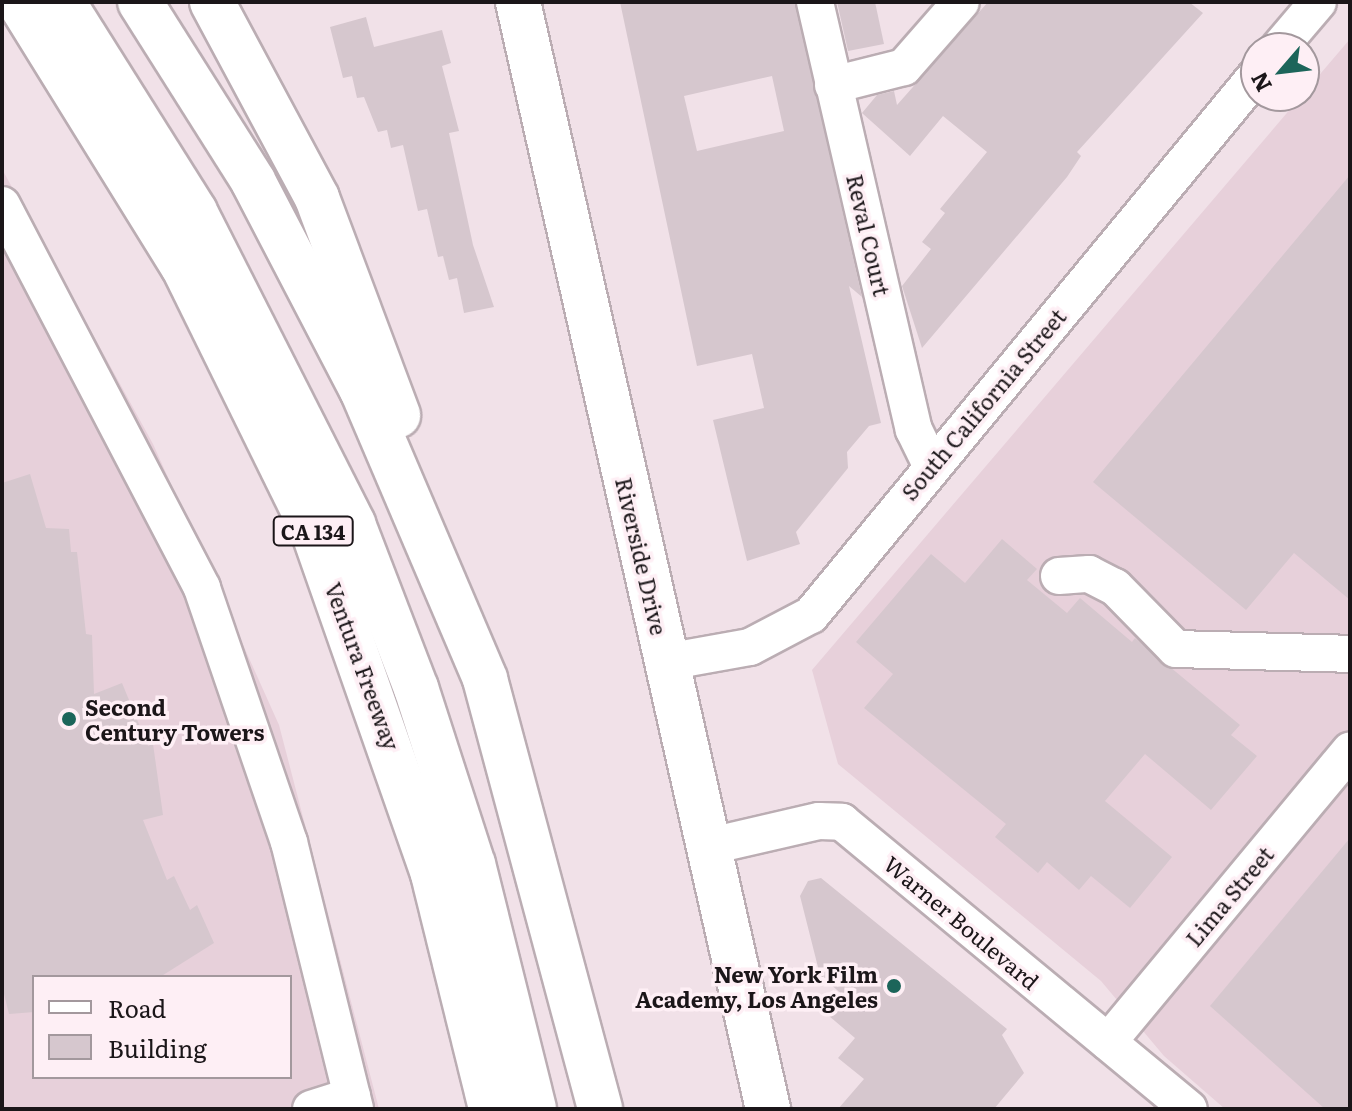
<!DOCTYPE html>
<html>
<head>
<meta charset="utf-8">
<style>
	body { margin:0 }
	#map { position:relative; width:1352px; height:1111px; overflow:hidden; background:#f1e1e8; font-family:Literata,serif }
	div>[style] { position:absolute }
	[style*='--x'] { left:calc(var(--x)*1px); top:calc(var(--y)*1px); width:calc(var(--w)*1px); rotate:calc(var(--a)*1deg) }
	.built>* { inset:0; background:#e7d0da }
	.building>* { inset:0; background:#d6c7ce }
	.roads { filter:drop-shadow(2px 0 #bbadb3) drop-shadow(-2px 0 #bbadb3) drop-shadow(0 2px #bbadb3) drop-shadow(0 -2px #bbadb3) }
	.minor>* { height:36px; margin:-18px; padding:0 18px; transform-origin:18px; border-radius:18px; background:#fff }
	.major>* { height:44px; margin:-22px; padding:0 22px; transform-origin:22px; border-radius:22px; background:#fff }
	.highway>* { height:44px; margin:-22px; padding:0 22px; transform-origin:22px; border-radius:22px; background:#fff }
	.dots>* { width:22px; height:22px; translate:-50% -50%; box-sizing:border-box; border:4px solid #feeff5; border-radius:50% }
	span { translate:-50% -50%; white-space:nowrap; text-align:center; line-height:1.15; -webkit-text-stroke:7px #feeff5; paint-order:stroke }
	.shield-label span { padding:2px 6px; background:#feeff5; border:2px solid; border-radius:6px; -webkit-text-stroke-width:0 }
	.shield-label { font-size:20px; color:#1b1619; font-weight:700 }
	.street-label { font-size:22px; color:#1b1619 }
	.poi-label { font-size:22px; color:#1b1619; font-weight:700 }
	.left { translate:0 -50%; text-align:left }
	.right { translate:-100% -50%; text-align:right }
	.frame { position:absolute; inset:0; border:4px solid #1b1619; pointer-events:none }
	.legend { position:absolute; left:32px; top:975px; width:260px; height:104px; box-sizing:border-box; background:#feeff5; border:2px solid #a3989d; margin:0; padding:10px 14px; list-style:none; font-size:24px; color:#1b1619 }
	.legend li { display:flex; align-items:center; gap:16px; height:40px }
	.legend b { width:40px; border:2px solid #a3989d }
	.north { position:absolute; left:1240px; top:32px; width:80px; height:80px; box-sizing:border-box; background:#feeff5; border:2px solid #a3989d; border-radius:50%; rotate:242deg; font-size:22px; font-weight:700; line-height:32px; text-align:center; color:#1b1619 }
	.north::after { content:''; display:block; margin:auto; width:28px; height:36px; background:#1c655a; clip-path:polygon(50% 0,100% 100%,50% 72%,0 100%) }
</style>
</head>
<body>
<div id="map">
	<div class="built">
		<i style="clip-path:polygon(1350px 39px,1350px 1109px,1225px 1109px,1164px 1056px,1101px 981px,838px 764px,812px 670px)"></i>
		<i style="clip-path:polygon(evenodd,2px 169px,153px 444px,279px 725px,379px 1109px,2px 1109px,2px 169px,34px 977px,290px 977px,290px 1077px,34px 1077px,34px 977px)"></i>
	</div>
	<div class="building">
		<i style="clip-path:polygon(evenodd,620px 2px,795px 2px,862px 297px,849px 286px,881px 423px,869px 426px,847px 452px,848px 468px,796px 532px,800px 544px,747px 561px,713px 420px,764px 408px,752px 354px,697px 366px,620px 2px,772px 76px,784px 131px,697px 151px,684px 96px,772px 76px)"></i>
		<i style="clip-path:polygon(837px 2px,875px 2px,884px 44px,848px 51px)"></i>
		<i style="clip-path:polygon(988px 2px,1189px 2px,1203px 13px,1077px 152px,1081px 156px,1067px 177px,922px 348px,902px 286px,931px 249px,922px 242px,945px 213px,940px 209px,987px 152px,943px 116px,910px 156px,862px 113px,877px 95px,894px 91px,897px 105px)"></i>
		<i style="clip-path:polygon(366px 17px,374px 47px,442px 30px,451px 63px,442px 66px,459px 131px,449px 133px,473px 245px,494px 307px,464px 313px,457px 278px,449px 280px,443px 256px,438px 257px,427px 209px,418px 211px,403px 145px,391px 148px,387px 130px,378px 132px,364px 97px,357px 98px,352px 76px,343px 78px,330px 27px)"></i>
		<i style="clip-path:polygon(1350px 175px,1350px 600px,1294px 553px,1246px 610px,1093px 482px)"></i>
		<i style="clip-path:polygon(30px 474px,46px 528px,69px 529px,71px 552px,77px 552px,86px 634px,92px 635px,94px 694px,122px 683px,148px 746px,153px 744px,163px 815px,143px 820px,167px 880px,174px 876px,190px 910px,197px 905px,214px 943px,160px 977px,34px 977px,34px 1012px,9px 1014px,2px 986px,2px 483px)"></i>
		<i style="clip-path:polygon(1002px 539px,1037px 569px,1027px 580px,1067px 613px,1080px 598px,1132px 642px,1135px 638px,1240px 725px,1231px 735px,1257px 756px,1211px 810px,1145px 754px,1105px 801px,1172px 857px,1130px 908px,1091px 876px,1079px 890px,1047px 862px,1038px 873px,995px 837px,1006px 824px,864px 708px,893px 674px,856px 642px,931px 554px,965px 583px)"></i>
		<i style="clip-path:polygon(1350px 838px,1350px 1109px,1325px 1109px,1210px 1006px)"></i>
		<i style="clip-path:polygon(821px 878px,1007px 1029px,1002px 1035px,1024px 1073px,994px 1109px,838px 1109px,864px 1079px,838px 1058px,855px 1038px,829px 1016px,845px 997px,820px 975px,800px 896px,808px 881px)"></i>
	</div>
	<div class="roads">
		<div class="minor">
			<i style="--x:815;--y:2;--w:439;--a:77"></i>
			<i style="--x:914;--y:430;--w:39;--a:64"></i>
			<i style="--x:1279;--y:48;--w:60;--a:-49.7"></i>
			<i style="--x:833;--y:85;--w:73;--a:-14.2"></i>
			<i style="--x:904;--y:67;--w:86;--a:-48.8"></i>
			<i style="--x:2;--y:205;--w:432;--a:62.4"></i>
			<i style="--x:202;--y:588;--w:268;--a:71.1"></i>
			<i style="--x:289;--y:842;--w:275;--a:76.1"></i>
			<i style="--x:1059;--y:576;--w:30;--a:-4"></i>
			<i style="--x:1089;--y:574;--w:29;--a:27"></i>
			<i style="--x:1115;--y:587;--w:87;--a:45.5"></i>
			<i style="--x:1176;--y:649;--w:174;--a:1.6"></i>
			<i style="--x:666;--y:662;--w:85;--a:-10.1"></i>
			<i style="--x:750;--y:647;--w:69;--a:-27.7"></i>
			<i style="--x:811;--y:615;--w:699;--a:-50.46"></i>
			<i style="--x:706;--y:847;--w:116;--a:-13"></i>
			<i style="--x:819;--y:821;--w:23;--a:2"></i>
			<i style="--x:842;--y:822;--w:450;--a:39.6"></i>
			<i style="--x:1108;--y:1042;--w:379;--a:-50.3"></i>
			<i style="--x:311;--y:1109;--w:43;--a:-17.6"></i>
		</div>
		<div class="major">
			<i style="--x:518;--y:2;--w:1135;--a:77.27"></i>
		</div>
		<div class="highway">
			<i style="--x:19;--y:2;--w:311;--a:58.2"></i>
			<i style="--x:183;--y:266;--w:292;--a:63.8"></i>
			<i style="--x:312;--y:528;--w:367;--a:70.7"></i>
			<i style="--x:433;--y:874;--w:242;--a:76.1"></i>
			<i style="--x:63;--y:2;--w:248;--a:57.8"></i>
			<i style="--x:195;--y:212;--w:350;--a:63.1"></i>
			<i style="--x:353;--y:524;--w:176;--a:69"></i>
			<i style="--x:416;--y:688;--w:185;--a:72.1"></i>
			<i style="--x:473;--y:864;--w:252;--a:76"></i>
			<i style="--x:140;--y:2;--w:212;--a:57.7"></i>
			<i style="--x:253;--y:181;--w:236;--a:62.5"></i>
			<i style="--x:362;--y:390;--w:314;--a:66.9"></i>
			<i style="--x:485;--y:679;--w:445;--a:75"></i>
			<i style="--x:212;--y:2;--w:222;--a:61.8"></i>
			<i style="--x:317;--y:198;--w:232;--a:69.5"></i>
		</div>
	</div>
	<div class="dots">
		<i style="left:69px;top:719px;background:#1c655a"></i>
		<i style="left:894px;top:986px;background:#1c655a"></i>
	</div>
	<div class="shield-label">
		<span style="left:313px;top:531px">CA 134</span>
	</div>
	<div class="street-label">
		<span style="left:869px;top:235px;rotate:77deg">Reval Court</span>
		<span style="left:983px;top:404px;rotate:-50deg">South California Street</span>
		<span style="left:642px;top:556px;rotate:77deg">Riverside Drive</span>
		<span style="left:363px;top:666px;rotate:70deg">Ventura Freeway</span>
		<span style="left:1229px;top:896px;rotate:-50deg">Lima Street</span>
		<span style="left:962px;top:922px;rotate:40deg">Warner Boulevard</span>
	</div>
	<div class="poi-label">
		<span class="left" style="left:85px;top:719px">Second<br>Century Towers</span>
		<span class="right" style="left:878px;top:986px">New York Film<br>Academy, Los Angeles</span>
	</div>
	<div class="frame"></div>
	<ul class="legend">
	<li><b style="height:10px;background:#fff"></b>Road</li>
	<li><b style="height:22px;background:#d6c7ce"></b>Building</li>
	</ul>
	<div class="north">N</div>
</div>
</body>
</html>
